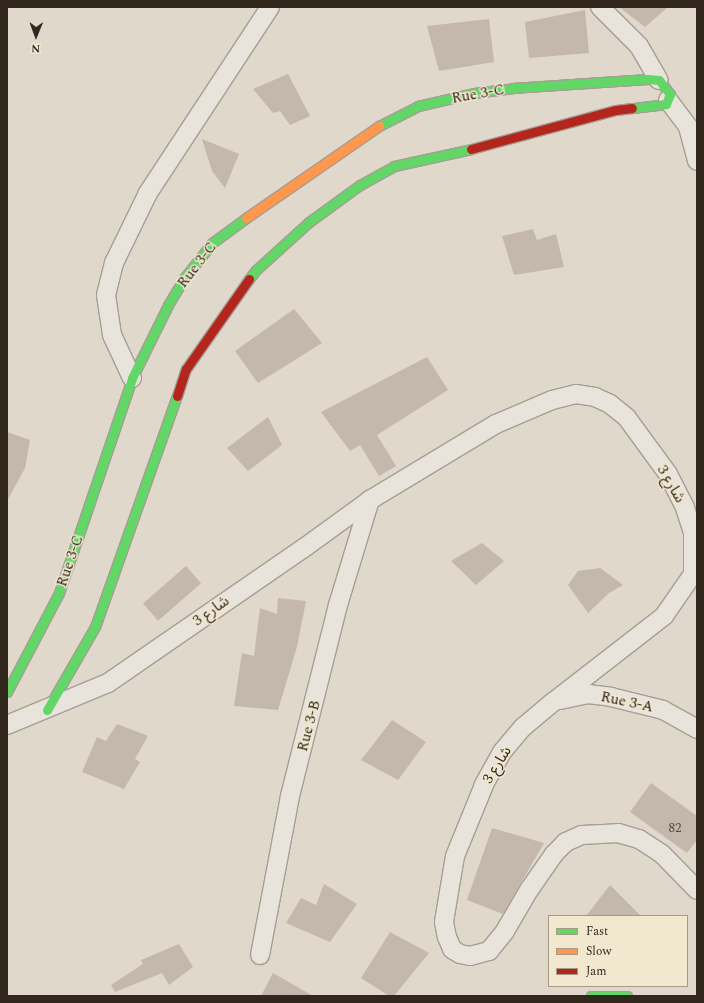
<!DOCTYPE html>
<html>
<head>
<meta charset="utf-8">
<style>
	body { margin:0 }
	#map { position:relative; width:704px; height:1003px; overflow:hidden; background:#e0d8ca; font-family:Spectral,"Noto Sans Arabic",serif }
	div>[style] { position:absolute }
	.building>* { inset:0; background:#c4b7ab; transform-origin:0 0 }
	.roads { filter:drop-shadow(1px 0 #a59e94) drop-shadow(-1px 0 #a59e94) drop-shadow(0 1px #a59e94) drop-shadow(0 -1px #a59e94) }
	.street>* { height:18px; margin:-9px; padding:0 9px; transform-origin:9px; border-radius:9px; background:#e8e4db }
	.fast>* { height:9px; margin:-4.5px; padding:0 4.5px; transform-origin:4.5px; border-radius:4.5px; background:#63d668 }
	.slow>* { height:9px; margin:-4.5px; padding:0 4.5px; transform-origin:4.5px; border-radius:4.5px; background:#ff974d }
	.jam>* { height:9px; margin:-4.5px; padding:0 4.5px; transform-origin:4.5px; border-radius:4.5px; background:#b3261e }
	span { translate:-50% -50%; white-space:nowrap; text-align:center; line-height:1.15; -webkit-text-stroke:3px #f2e7cf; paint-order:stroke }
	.number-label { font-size:13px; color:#564b40 }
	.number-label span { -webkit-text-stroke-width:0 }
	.street-label { font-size:15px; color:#32271d }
	.frame { position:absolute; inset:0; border:8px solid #32271d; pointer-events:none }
	.legend { position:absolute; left:548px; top:915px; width:140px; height:72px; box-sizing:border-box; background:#f2e7cf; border:1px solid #a59a88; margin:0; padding:5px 7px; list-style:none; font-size:12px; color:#32271d }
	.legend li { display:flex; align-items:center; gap:8px; height:20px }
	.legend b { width:20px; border:1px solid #a59a88 }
	.north { position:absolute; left:16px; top:16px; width:40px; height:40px; -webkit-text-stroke:3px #f2e7cf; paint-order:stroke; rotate:181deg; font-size:11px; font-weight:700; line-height:16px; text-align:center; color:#32271d }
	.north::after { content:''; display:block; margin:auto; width:14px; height:18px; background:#32271d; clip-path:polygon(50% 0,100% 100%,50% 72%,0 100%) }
</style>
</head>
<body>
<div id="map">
	<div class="building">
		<i style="clip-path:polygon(619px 7px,668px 7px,645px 27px)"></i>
		<i style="clip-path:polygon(585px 10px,589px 53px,529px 58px,525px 22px)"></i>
		<i style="clip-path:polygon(489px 19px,494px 62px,439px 71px,427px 26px)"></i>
		<i style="clip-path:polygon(288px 74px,310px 116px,290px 125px,280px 111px,273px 113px,253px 89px)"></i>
		<i style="clip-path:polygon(202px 139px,239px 154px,225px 188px,212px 171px)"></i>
		<i style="clip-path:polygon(533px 229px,537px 240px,556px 234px,564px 267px,514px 275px,502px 236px)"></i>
		<i style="clip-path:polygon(294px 309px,322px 343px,258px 383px,235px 351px)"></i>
		<i style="clip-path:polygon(427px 357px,448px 390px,377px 435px,396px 466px,379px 476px,360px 445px,350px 451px,321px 412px)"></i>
		<i style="clip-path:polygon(268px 417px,282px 445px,248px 471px,227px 448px)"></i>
		<i style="clip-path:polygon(7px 432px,30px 440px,25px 468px,7px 501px)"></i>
		<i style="clip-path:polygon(482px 543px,504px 561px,476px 585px,451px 561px)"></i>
		<i style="left:186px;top:566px;width:23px;height:57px;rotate:49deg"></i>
		<i style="clip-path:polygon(600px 568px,623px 585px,609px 593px,588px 613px,568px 585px,578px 571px)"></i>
		<i style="clip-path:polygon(278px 598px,306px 601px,297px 647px,278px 710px,234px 706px,242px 653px,254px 656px,260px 608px,277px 614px)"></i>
		<i style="clip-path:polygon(392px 720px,426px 742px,398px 780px,361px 760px)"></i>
		<i style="clip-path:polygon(117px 724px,148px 736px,135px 759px,140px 762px,124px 789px,82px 772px,97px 737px,106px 741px)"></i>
		<i style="clip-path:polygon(651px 783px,697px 816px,697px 840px,687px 853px,630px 812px)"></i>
		<i style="clip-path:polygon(492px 828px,544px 843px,503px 914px,467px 900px)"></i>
		<i style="clip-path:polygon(324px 884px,357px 904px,330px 942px,286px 923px,301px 898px,316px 905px)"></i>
		<i style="clip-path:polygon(610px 885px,641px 916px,586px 916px)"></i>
		<i style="clip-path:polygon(390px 932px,429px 953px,394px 996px,389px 996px,361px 978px)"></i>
		<i style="clip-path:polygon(179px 944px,193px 967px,169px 985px,162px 973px,115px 992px,111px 985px,143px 964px,141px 960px)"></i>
		<i style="clip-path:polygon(273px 973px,313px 996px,261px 996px)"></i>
	</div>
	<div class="roads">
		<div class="street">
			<i style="left:600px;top:7px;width:55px;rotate:45deg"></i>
			<i style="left:639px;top:46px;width:39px;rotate:60deg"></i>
			<i style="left:668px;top:100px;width:34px;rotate:53deg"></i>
			<i style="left:688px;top:127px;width:35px;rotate:75deg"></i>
			<i style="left:132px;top:378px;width:47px;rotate:-114.9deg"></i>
			<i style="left:112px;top:335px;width:40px;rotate:-98.5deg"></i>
			<i style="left:106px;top:295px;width:33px;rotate:-76deg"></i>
			<i style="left:114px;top:263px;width:78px;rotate:-64.1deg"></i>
			<i style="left:148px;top:193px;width:222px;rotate:-56.7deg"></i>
			<i style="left:560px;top:700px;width:29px;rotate:-12deg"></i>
			<i style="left:588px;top:694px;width:23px;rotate:7deg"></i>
			<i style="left:611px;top:697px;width:54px;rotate:14deg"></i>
			<i style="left:663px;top:710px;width:39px;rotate:29deg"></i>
			<i style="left:7px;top:725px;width:109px;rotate:-22.6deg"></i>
			<i style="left:108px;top:683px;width:238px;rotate:-34.6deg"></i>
			<i style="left:304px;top:548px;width:82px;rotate:-36deg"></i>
			<i style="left:370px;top:500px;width:147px;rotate:-31.1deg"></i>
			<i style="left:496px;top:424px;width:61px;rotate:-23.2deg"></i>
			<i style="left:552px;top:400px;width:25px;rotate:-14deg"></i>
			<i style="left:576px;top:394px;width:19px;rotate:9deg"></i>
			<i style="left:595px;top:397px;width:17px;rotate:25deg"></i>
			<i style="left:610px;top:404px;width:22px;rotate:39deg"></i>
			<i style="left:627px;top:418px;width:69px;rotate:53.8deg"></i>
			<i style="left:668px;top:474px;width:38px;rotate:63deg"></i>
			<i style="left:685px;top:508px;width:26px;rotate:72deg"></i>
			<i style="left:693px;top:533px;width:41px;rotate:90deg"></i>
			<i style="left:693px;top:574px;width:51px;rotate:124.6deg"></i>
			<i style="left:664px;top:616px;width:140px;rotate:142.2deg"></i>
			<i style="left:553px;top:702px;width:39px;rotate:140deg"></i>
			<i style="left:523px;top:727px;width:33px;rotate:130deg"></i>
			<i style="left:502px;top:752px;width:38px;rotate:119deg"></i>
			<i style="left:484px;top:785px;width:77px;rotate:112.2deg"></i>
			<i style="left:455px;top:856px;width:67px;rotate:99.5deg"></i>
			<i style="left:444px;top:922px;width:15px;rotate:79deg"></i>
			<i style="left:447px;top:937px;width:13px;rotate:67deg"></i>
			<i style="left:452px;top:949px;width:9px;rotate:32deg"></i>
			<i style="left:460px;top:954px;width:10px;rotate:11deg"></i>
			<i style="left:470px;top:956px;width:20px;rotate:-15deg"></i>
			<i style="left:489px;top:951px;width:26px;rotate:-51deg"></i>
			<i style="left:505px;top:931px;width:48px;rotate:-59.7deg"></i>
			<i style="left:529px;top:890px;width:44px;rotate:-55.2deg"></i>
			<i style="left:554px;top:854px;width:17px;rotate:-45deg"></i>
			<i style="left:566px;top:842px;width:17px;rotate:-24deg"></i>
			<i style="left:582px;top:835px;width:36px;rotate:-3deg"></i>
			<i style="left:618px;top:833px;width:22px;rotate:16deg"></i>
			<i style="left:639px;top:839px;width:27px;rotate:33deg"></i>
			<i style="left:662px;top:854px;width:50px;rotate:45.8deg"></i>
			<i style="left:260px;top:955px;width:162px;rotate:-79.3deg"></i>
			<i style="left:290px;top:796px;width:197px;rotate:-75.9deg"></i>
			<i style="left:338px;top:605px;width:110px;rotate:-73.1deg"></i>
		</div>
		<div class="fast">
			<i style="left:379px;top:126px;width:44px;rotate:-27.1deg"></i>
			<i style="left:418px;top:106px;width:57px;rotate:-13.1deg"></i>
			<i style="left:474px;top:93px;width:38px;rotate:-7deg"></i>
			<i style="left:512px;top:88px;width:136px;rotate:-3.8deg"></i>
			<i style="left:648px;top:79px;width:11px;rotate:5deg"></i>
			<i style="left:659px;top:80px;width:18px;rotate:52deg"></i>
			<i style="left:670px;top:94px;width:11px;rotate:112deg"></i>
			<i style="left:666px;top:104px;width:34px;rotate:173deg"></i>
			<i style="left:249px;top:279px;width:11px;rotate:-52deg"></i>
			<i style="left:256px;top:270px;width:72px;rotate:-42.2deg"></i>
			<i style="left:309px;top:222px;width:63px;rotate:-36deg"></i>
			<i style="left:360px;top:185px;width:39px;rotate:-29deg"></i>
			<i style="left:394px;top:166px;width:79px;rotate:-12.4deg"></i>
			<i style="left:7px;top:692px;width:112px;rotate:-62.3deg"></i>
			<i style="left:59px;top:593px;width:227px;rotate:-71.2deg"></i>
			<i style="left:132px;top:378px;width:81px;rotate:-63.7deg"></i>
			<i style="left:168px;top:305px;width:33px;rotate:-59deg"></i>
			<i style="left:185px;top:277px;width:43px;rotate:-51.5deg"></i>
			<i style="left:212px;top:243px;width:42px;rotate:-36.3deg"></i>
			<i style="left:47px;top:710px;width:96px;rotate:-60deg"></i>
			<i style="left:95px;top:627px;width:245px;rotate:-70.5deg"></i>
			<i style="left:591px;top:996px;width:36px"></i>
		</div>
		<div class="slow">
			<i style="left:246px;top:218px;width:162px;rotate:-34.7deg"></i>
		</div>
		<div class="jam">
			<i style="left:471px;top:149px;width:150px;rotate:-15.1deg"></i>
			<i style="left:616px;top:110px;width:16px;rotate:-7deg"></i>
			<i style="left:177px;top:396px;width:28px;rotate:-72deg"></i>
			<i style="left:186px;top:369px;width:110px;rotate:-55deg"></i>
		</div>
	</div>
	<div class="number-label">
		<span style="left:675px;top:828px">82</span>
	</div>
	<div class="street-label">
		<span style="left:478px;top:94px;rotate:-10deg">Rue 3-C</span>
		<span style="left:197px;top:265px;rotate:-52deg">Rue 3-C</span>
		<span style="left:671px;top:484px;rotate:60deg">شارع 3</span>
		<span style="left:70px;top:561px;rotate:-71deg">Rue 3-C</span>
		<span style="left:211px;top:611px;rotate:-35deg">شارع 3</span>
		<span style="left:627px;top:702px;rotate:12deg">Rue 3-A</span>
		<span style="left:309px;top:726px;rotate:-75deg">Rue 3-B</span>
		<span style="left:497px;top:765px;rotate:-58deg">شارع 3</span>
	</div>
	<div class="frame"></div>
	<ul class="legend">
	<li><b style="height:5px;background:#63d668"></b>Fast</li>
	<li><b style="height:5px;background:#ff974d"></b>Slow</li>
	<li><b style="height:5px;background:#b3261e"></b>Jam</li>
	</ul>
	<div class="north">N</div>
</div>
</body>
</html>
